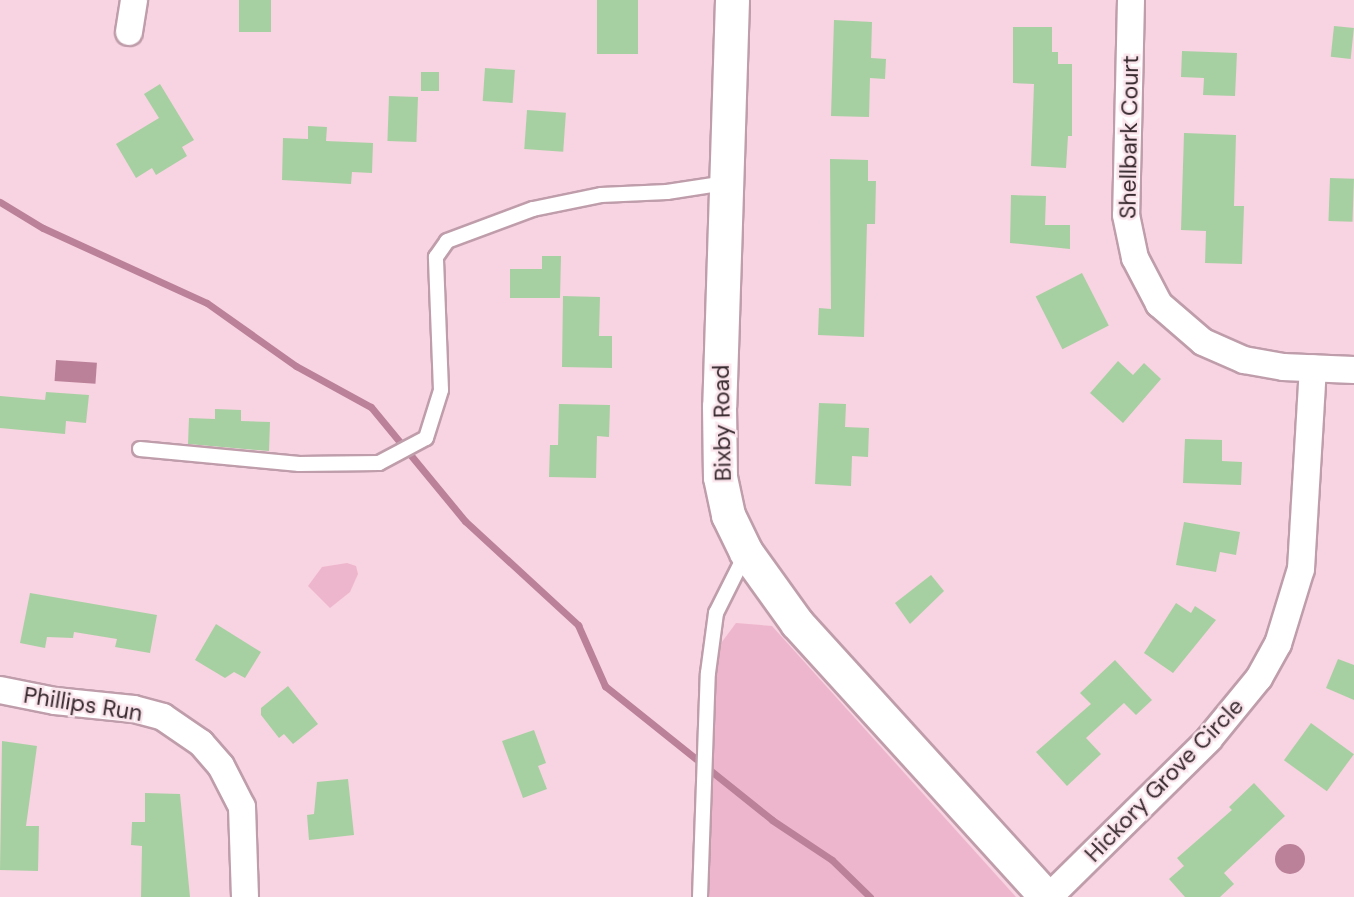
<!DOCTYPE html>
<html>
<head>
<meta charset="utf-8">
<style>
	body { margin:0 }
	#map { position:relative; width:1354px; height:897px; overflow:hidden; background:#f8d3e1; font-family:"DM Sans",sans-serif }
	div>[style] { position:absolute }
	.green>* { inset:0; background:#eeb6cc }
	.water>* { inset:0; background:#ba8198; transform-origin:0 0 }
	.round { border-radius:50% }
	.stream>* { height:7px; margin:-3.5px; padding:0 3.5px; transform-origin:3.5px; border-radius:3.5px; background:#ba8198 }
	.building>* { inset:0; background:#a7d0a2; transform-origin:0 0 }
	.roads { filter:drop-shadow(2px 0 #bf9daa) drop-shadow(-2px 0 #bf9daa) drop-shadow(0 2px #bf9daa) drop-shadow(0 -2px #bf9daa) }
	.service>* { height:14px; margin:-7px; padding:0 7px; transform-origin:7px; border-radius:7px; background:#fff }
	.minor>* { height:26px; margin:-13px; padding:0 13px; transform-origin:13px; border-radius:13px; background:#fff }
	.tertiary>* { height:33px; margin:-16.5px; padding:0 16.5px; transform-origin:16.5px; border-radius:16.5px; background:#fff }
	span { translate:-50% -50%; white-space:nowrap; text-align:center; line-height:1.15; -webkit-text-stroke:5px #fbe5ed; paint-order:stroke }
	.street-label { font-size:23px; color:#36292e }
</style>
</head>
<body>
<div id="map">
	<div class="green">
		<i style="clip-path:polygon(347px 563px,356px 566px,358px 574px,350px 592px,330px 608px,308px 586px,322px 567px)"></i>
		<i style="clip-path:polygon(736px 623px,772px 626px,1016px 897px,708px 897px,713px 654px)"></i>
	</div>
	<div class="water">
		<i style="left:56px;top:360px;width:41px;height:21px;rotate:4deg"></i>
		<i class="round" style="left:1275px;top:844px;width:30px;height:30px"></i>
	</div>
	<div class="stream">
		<i style="left:0;top:202px;width:50px;rotate:31.2deg"></i>
		<i style="left:43px;top:228px;width:180px;rotate:24.6deg"></i>
		<i style="left:207px;top:303px;width:109px;rotate:35.3deg"></i>
		<i style="left:296px;top:366px;width:85px;rotate:28.7deg"></i>
		<i style="left:371px;top:407px;width:148px;rotate:50.5deg"></i>
		<i style="left:465px;top:521px;width:154px;rotate:42.6deg"></i>
		<i style="left:578px;top:625px;width:67px;rotate:66.1deg"></i>
		<i style="left:605px;top:686px;width:214px;rotate:38.7deg"></i>
		<i style="left:772px;top:820px;width:72px;rotate:33.7deg"></i>
		<i style="left:832px;top:860px;width:53px;rotate:44.2deg"></i>
	</div>
	<div class="building">
		<i style="left:239px;top:0;width:32px;height:32px"></i>
		<i style="left:597px;top:0;width:41px;height:54px"></i>
		<i style="clip-path:polygon(834px 20px,872px 22px,871px 58px,886px 59px,885px 79px,870px 78px,869px 117px,831px 116px)"></i>
		<i style="left:1334px;top:26px;width:20px;height:31px;rotate:6deg"></i>
		<i style="clip-path:polygon(1013px 27px,1052px 27px,1052px 52px,1058px 52px,1058px 64px,1072px 64px,1072px 136px,1068px 136px,1066px 168px,1031px 166px,1034px 84px,1013px 83px)"></i>
		<i style="clip-path:polygon(1182px 51px,1237px 53px,1235px 96px,1203px 95px,1204px 78px,1181px 77px)"></i>
		<i style="left:485px;top:68px;width:30px;height:33px;rotate:4deg"></i>
		<i style="left:421px;top:72px;width:18px;height:19px"></i>
		<i style="clip-path:polygon(160px 84px,194px 140px,182px 147px,187px 156px,156px 175px,152px 168px,136px 178px,116px 144px,159px 118px,144px 94px)"></i>
		<i style="left:389px;top:96px;width:29px;height:45px;rotate:2deg"></i>
		<i style="left:527px;top:110px;width:39px;height:39px;rotate:4deg"></i>
		<i style="clip-path:polygon(308px 126px,327px 127px,326px 141px,373px 143px,372px 173px,352px 172px,351px 184px,282px 180px,283px 138px,308px 139px)"></i>
		<i style="clip-path:polygon(1184px 133px,1236px 135px,1234px 206px,1244px 206px,1242px 264px,1205px 263px,1206px 231px,1181px 230px)"></i>
		<i style="clip-path:polygon(830px 159px,868px 160px,868px 181px,876px 181px,875px 224px,867px 224px,864px 337px,818px 335px,819px 308px,831px 309px)"></i>
		<i style="left:1330px;top:178px;width:24px;height:43px;rotate:2deg"></i>
		<i style="clip-path:polygon(1011px 195px,1046px 196px,1045px 225px,1070px 225px,1070px 249px,1010px 243px)"></i>
		<i style="clip-path:polygon(542px 256px,561px 256px,560px 298px,510px 298px,510px 269px,542px 269px)"></i>
		<i style="left:1082px;top:273px;width:59px;height:52px;rotate:63deg"></i>
		<i style="clip-path:polygon(563px 296px,600px 297px,599px 336px,612px 336px,612px 368px,562px 367px)"></i>
		<i style="clip-path:polygon(1118px 361px,1133px 375px,1144px 363px,1161px 379px,1123px 423px,1090px 393px)"></i>
		<i style="clip-path:polygon(46px 392px,89px 395px,86px 423px,66px 421px,65px 434px,0 428px,0 396px,45px 400px)"></i>
		<i style="clip-path:polygon(819px 403px,846px 404px,845px 427px,869px 428px,868px 457px,852px 456px,851px 486px,815px 484px)"></i>
		<i style="clip-path:polygon(559px 404px,610px 405px,609px 437px,597px 436px,596px 478px,549px 477px,550px 445px,558px 445px)"></i>
		<i style="clip-path:polygon(215px 409px,241px 410px,241px 421px,270px 422px,269px 451px,188px 444px,189px 418px,215px 419px)"></i>
		<i style="clip-path:polygon(1185px 439px,1222px 440px,1222px 461px,1242px 462px,1241px 485px,1183px 483px)"></i>
		<i style="clip-path:polygon(1184px 522px,1240px 532px,1236px 555px,1220px 552px,1216px 572px,1176px 565px)"></i>
		<i style="clip-path:polygon(931px 575px,944px 591px,910px 624px,895px 603px)"></i>
		<i style="clip-path:polygon(30px 593px,157px 615px,150px 653px,115px 647px,117px 639px,74px 632px,73px 638px,47px 637px,45px 648px,20px 643px)"></i>
		<i style="clip-path:polygon(1176px 603px,1191px 613px,1195px 606px,1216px 620px,1173px 673px,1144px 653px)"></i>
		<i style="clip-path:polygon(216px 624px,261px 652px,245px 678px,234px 672px,225px 678px,195px 660px)"></i>
		<i style="clip-path:polygon(1338px 659px,1354px 665px,1354px 700px,1326px 688px)"></i>
		<i style="clip-path:polygon(1115px 660px,1152px 700px,1136px 715px,1124px 703px,1086px 738px,1101px 754px,1067px 786px,1036px 752px,1091px 704px,1080px 693px)"></i>
		<i style="clip-path:polygon(288px 686px,318px 724px,293px 744px,284px 734px,279px 738px,261px 715px,261px 708px)"></i>
		<i style="left:1311px;top:723px;width:53px;height:46px;rotate:36deg"></i>
		<i style="clip-path:polygon(534px 730px,546px 763px,538px 766px,547px 789px,523px 798px,502px 741px)"></i>
		<i style="clip-path:polygon(2px 741px,37px 746px,26px 826px,39px 826px,38px 871px,0 870px)"></i>
		<i style="clip-path:polygon(348px 779px,354px 835px,309px 840px,307px 815px,314px 814px,317px 782px)"></i>
		<i style="clip-path:polygon(1254px 783px,1285px 816px,1224px 873px,1234px 884px,1220px 897px,1185px 897px,1169px 879px,1184px 866px,1177px 858px,1232px 810px,1229px 807px)"></i>
		<i style="clip-path:polygon(145px 793px,180px 794px,190px 897px,141px 897px,142px 846px,131px 845px,132px 822px,145px 822px)"></i>
	</div>
	<div class="roads">
		<div class="service">
			<i style="left:140px;top:449px;width:160px;rotate:5.4deg"></i>
			<i style="left:299px;top:464px;width:80px;rotate:-0.7deg"></i>
			<i style="left:379px;top:463px;width:53px;rotate:-28deg"></i>
			<i style="left:426px;top:438px;width:50px;rotate:-72.6deg"></i>
			<i style="left:441px;top:390px;width:133px;rotate:-92.2deg"></i>
			<i style="left:436px;top:257px;width:19px;rotate:-55deg"></i>
			<i style="left:447px;top:241px;width:92px;rotate:-20.4deg"></i>
			<i style="left:533px;top:209px;width:69px;rotate:-11.6deg"></i>
			<i style="left:601px;top:195px;width:66px;rotate:-2.6deg"></i>
			<i style="left:667px;top:192px;width:60px;rotate:-8.7deg"></i>
			<i style="left:700px;top:897px;width:224px;rotate:-88deg"></i>
			<i style="left:708px;top:673px;width:61px;rotate:-82.4deg"></i>
			<i style="left:716px;top:613px;width:67px;rotate:-63.4deg"></i>
		</div>
		<div class="minor">
			<i style="left:1131px;top:0;width:215px;rotate:91.3deg"></i>
			<i style="left:1126px;top:215px;width:44px;rotate:78.2deg"></i>
			<i style="left:1135px;top:258px;width:52px;rotate:62.4deg"></i>
			<i style="left:1159px;top:304px;width:58px;rotate:40.8deg"></i>
			<i style="left:1203px;top:342px;width:45px;rotate:23.7deg"></i>
			<i style="left:1244px;top:360px;width:40px;rotate:10deg"></i>
			<i style="left:1283px;top:367px;width:71px;rotate:2.4deg"></i>
			<i style="left:129px;top:32px;width:32px;rotate:-81deg"></i>
			<i style="left:0;top:690px;width:56px;rotate:11.3deg"></i>
			<i style="left:55px;top:701px;width:79px;rotate:5.8deg"></i>
			<i style="left:134px;top:709px;width:30px;rotate:15deg"></i>
			<i style="left:163px;top:717px;width:46px;rotate:34.4deg"></i>
			<i style="left:201px;top:743px;width:30px;rotate:49deg"></i>
			<i style="left:221px;top:766px;width:46px;rotate:62.9deg"></i>
			<i style="left:242px;top:807px;width:90px;rotate:88.1deg"></i>
			<i style="left:1049px;top:897px;width:225px;rotate:-44.6deg"></i>
			<i style="left:1209px;top:739px;width:79px;rotate:-50.7deg"></i>
			<i style="left:1259px;top:678px;width:39px;rotate:-61deg"></i>
			<i style="left:1278px;top:644px;width:78px;rotate:-73deg"></i>
			<i style="left:1301px;top:569px;width:201px;rotate:-86.6deg"></i>
		</div>
		<div class="tertiary">
			<i style="left:732px;top:0;width:406px;rotate:91.8deg"></i>
			<i style="left:719px;top:406px;width:71px;rotate:89.2deg"></i>
			<i style="left:720px;top:477px;width:39px;rotate:78deg"></i>
			<i style="left:728px;top:515px;width:41px;rotate:64.1deg"></i>
			<i style="left:746px;top:552px;width:87px;rotate:54.3deg"></i>
			<i style="left:797px;top:623px;width:370px;rotate:47.7deg"></i>
		</div>
	</div>
	<div class="street-label">
		<span style="left:1129px;top:137px;rotate:-89deg">Shellbark Court</span>
		<span style="left:722px;top:423px;rotate:-91deg">Bixby Road</span>
		<span style="left:83px;top:704px;rotate:9deg">Phillips Run</span>
		<span style="left:1164px;top:780px;rotate:-46deg">Hickory Grove Circle</span>
	</div>
</div>
</body>
</html>
